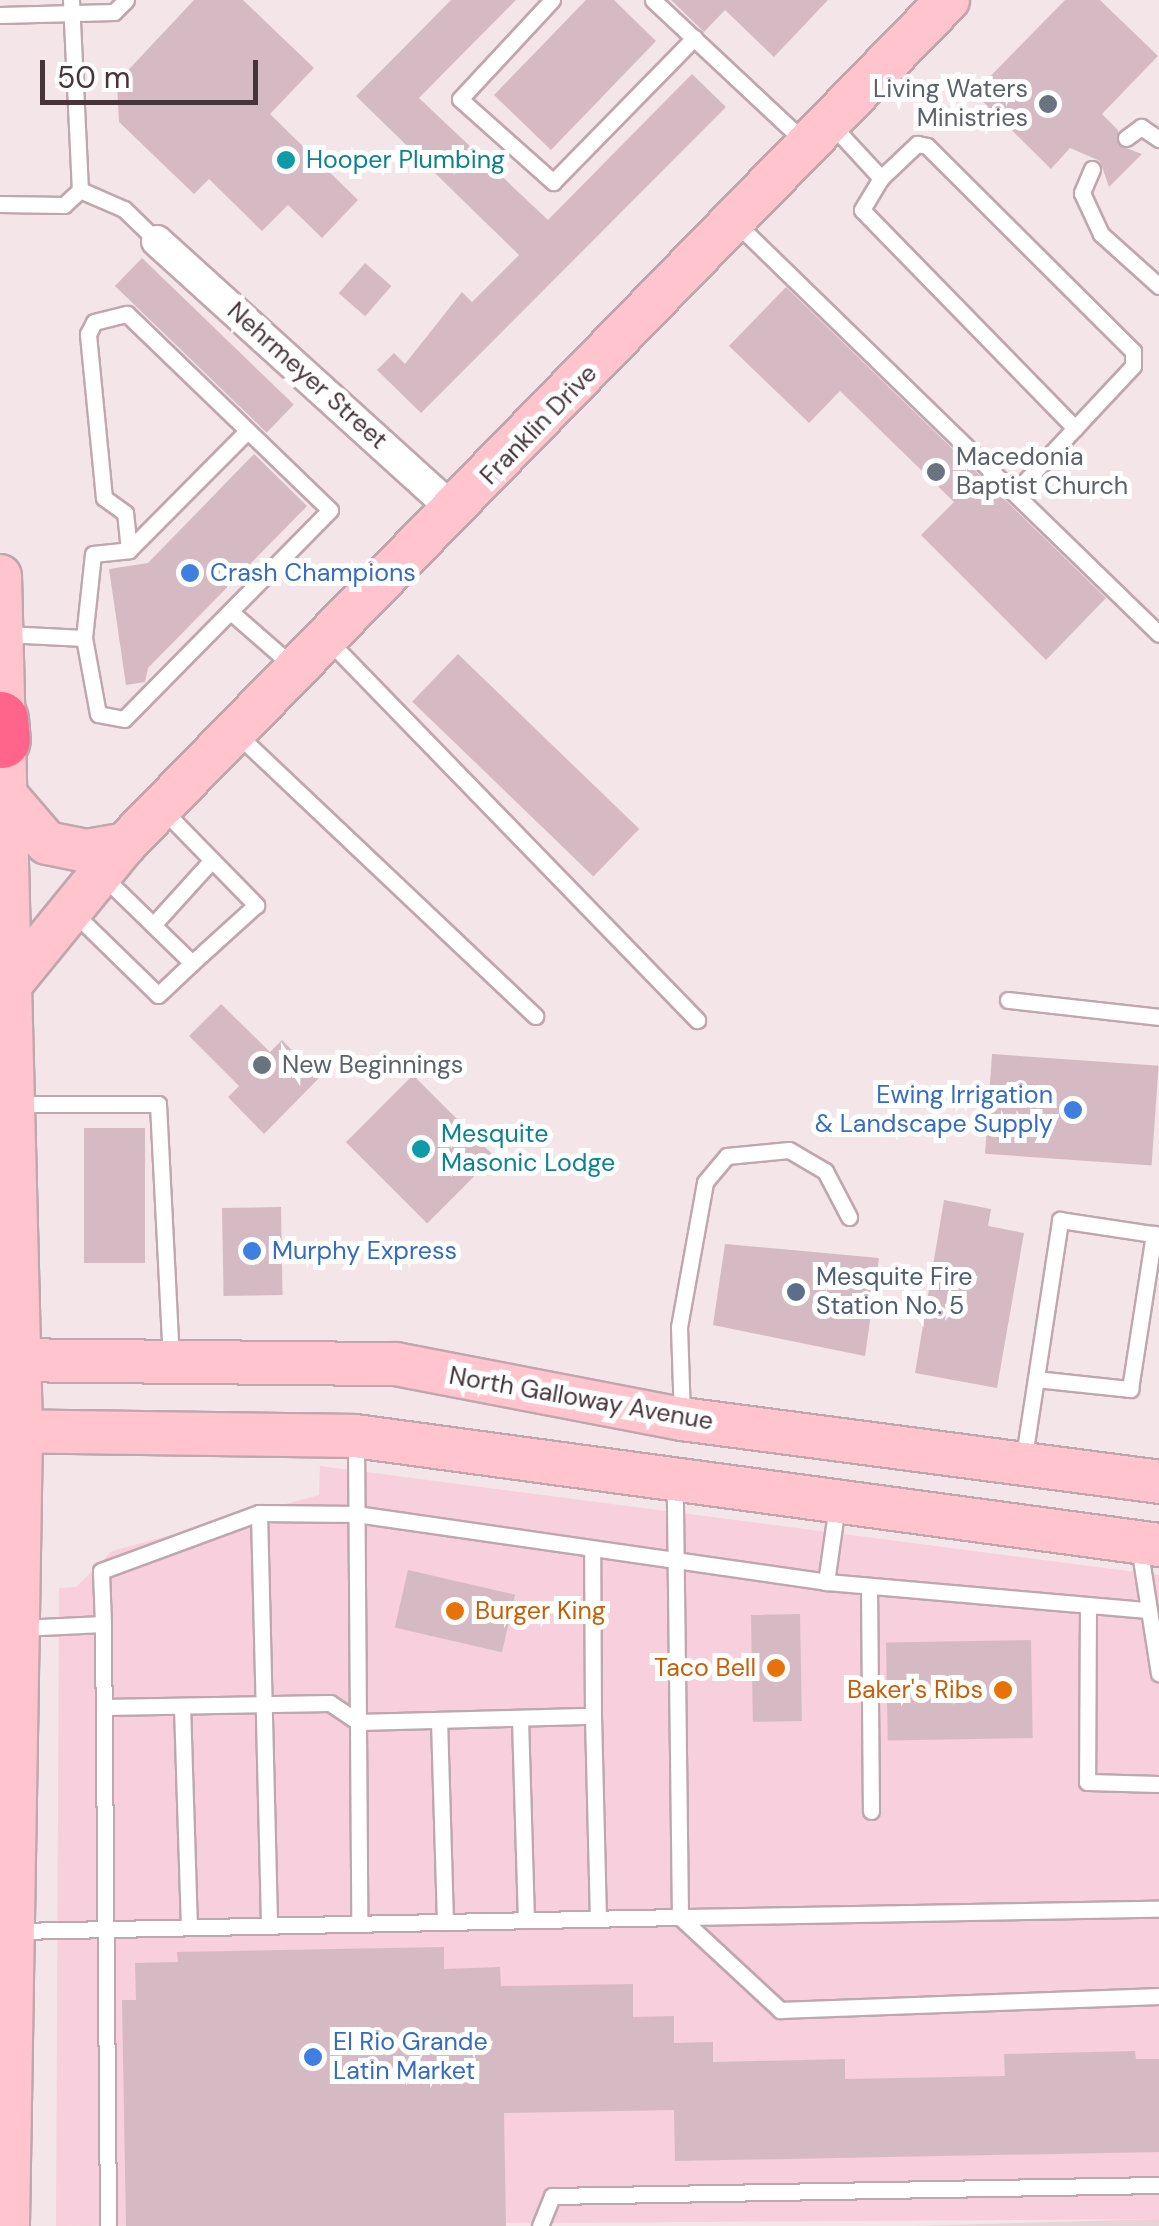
<!DOCTYPE html>
<html>
<head>
<meta charset="utf-8">
<style>
	body { margin:0 }
	#map { position:relative; width:1159px; height:2226px; overflow:hidden; background:#f4e5e9; font-family:"DM Sans",sans-serif }
	div>[style] { position:absolute }
	.residential>* { inset:0; background:#e8d3d8 }
	.commercial>* { inset:0; background:#f8cfdc }
	.building>* { inset:0; background:#d6bac3; transform-origin:0 0 }
	.roads { filter:drop-shadow(2px 0 #c0a7ae) drop-shadow(-2px 0 #c0a7ae) drop-shadow(0 2px #c0a7ae) drop-shadow(0 -2px #c0a7ae) }
	.lane>* { height:15px; margin:-7.5px; padding:0 7.5px; transform-origin:7.5px; border-radius:7.5px; background:#fff }
	.street>* { height:30px; margin:-15px; padding:0 15px; transform-origin:15px; border-radius:15px; background:#fff }
	.secondary>* { height:42px; margin:-21px; padding:0 21px; transform-origin:21px; border-radius:21px; background:#ffc4cd }
	.highway>* { height:55px; margin:-27.5px; padding:0 27.5px; transform-origin:27.5px; border-radius:27.5px; background:#ff658b }
	.dots>* { width:28px; height:28px; translate:-50% -50%; box-sizing:border-box; border:5px solid #fff; border-radius:50% }
	span { translate:-50% -50%; white-space:nowrap; text-align:center; line-height:1.15; -webkit-text-stroke:10px #fff; paint-order:stroke }
	.worship-label { font-size:25px; color:#5b616d }
	.right { translate:-100% -50%; text-align:right }
	.left { translate:0 -50%; text-align:left }
	.culture-label { font-size:25px; color:#0d838f }
	.street-label { font-size:25px; color:#47343a }
	.shop-label { font-size:25px; color:#366cbe }
	.service-label { font-size:25px; color:#4e5e75 }
	.food-label { font-size:25px; color:#c56008 }
	.scale { position:absolute; left:40px; top:60px; width:218px; height:45px; box-sizing:border-box; border:5px solid #47343a; border-top:0; padding-left:12px; font-size:30px; line-height:35px; white-space:nowrap; color:#47343a; -webkit-text-stroke:8px #fff; paint-order:stroke }
</style>
</head>
<body>
<div id="map">
	<div class="residential">
		<i style="clip-path:polygon(1159px 2219px,1159px 2226px,913px 2226px)"></i>
	</div>
	<div class="commercial">
		<i style="clip-path:polygon(320px 1466px,1159px 1575px,1159px 2219px,56px 2226px,59px 1588px,76px 1587px,112px 1551px,319px 1495px)"></i>
	</div>
	<div class="building">
		<i style="clip-path:polygon(194px 0,243px 0,314px 68px,270px 114px,358px 200px,322px 238px,288px 205px,262px 231px,209px 179px,194px 194px,119px 122px,117px 82px)"></i>
		<i style="clip-path:polygon(451px 0,516px 0,419px 98px,548px 220px,692px 74px,726px 107px,421px 413px,377px 370px,394px 353px,405px 364px,462px 292px,472px 302px,519px 255px,356px 96px)"></i>
		<i style="clip-path:polygon(586px 0,614px 0,656px 41px,551px 150px,494px 95px)"></i>
		<i style="clip-path:polygon(671px 0,828px 0,774px 57px,725px 10px,704px 32px)"></i>
		<i style="clip-path:polygon(1065px 0,1100px 0,1158px 56px,1102px 114px,1118px 130px,1118px 145px,1142px 154px,1109px 187px,1100px 161px,1070px 148px,1051px 169px,974px 93px)"></i>
		<i style="left:142px;top:258px;width:211px;height:39px;rotate:44deg"></i>
		<i style="left:365px;top:263px;width:35px;height:40px;rotate:41deg"></i>
		<i style="clip-path:polygon(786px 287px,1106px 598px,1046px 660px,921px 535px,954px 502px,840px 391px,809px 423px,729px 346px)"></i>
		<i style="clip-path:polygon(254px 454px,307px 506px,148px 668px,145px 682px,126px 685px,109px 569px,148px 563px)"></i>
		<i style="left:458px;top:654px;width:252px;height:66px;rotate:44deg"></i>
		<i style="clip-path:polygon(221px 1004px,270px 1052px,282px 1040px,319px 1078px,264px 1134px,228px 1097px,239px 1086px,189px 1036px)"></i>
		<i style="left:992px;top:1054px;width:167px;height:100px;rotate:4deg"></i>
		<i style="left:413px;top:1075px;width:115px;height:95px;rotate:45deg"></i>
		<i style="left:145px;top:1128px;width:135px;height:61px;rotate:90deg"></i>
		<i style="clip-path:polygon(944px 1200px,991px 1209px,988px 1226px,1024px 1233px,997px 1388px,915px 1373px)"></i>
		<i style="left:281px;top:1207px;width:88px;height:59px;rotate:89deg"></i>
		<i style="clip-path:polygon(725px 1244px,879px 1258px,865px 1356px,713px 1325px)"></i>
		<i style="left:408px;top:1570px;width:110px;height:59px;rotate:13deg"></i>
		<i style="left:800px;top:1614px;width:107px;height:49px;rotate:89deg"></i>
		<i style="left:1031px;top:1640px;width:98px;height:145px;rotate:89deg"></i>
		<i style="clip-path:polygon(444px 1947px,444px 1969px,500px 1967px,501px 1986px,633px 1984px,633px 2017px,674px 2016px,674px 2043px,713px 2042px,713px 2062px,845px 2059px,845px 2079px,1005px 2076px,1004px 2054px,1135px 2051px,1136px 2059px,1159px 2059px,1159px 2152px,675px 2161px,674px 2110px,504px 2113px,506px 2226px,126px 2226px,122px 2000px,136px 2000px,135px 1963px,178px 1962px,177px 1952px)"></i>
	</div>
	<div class="roads">
		<div class="lane">
			<i style="left:71px;top:0;width:190px;rotate:87.3deg"></i>
			<i style="left:80px;top:190px;width:48px;rotate:23.4deg"></i>
			<i style="left:124px;top:209px;width:46px;rotate:44.1deg"></i>
			<i style="left:552px;top:0;width:135px;rotate:132.9deg"></i>
			<i style="left:460px;top:99px;width:125px;rotate:41.7deg"></i>
			<i style="left:553px;top:182px;width:202px;rotate:-45.6deg"></i>
			<i style="left:653px;top:0;width:211px;rotate:43.1deg"></i>
			<i style="left:0;top:15px;width:114px;rotate:-1.5deg"></i>
			<i style="left:114px;top:12px;width:17px;rotate:-45deg"></i>
			<i style="left:831px;top:124px;width:74px;rotate:47.2deg"></i>
			<i style="left:881px;top:178px;width:50px;rotate:-43.4deg"></i>
			<i style="left:917px;top:144px;width:10px;rotate:11deg"></i>
			<i style="left:927px;top:146px;width:291px;rotate:44.9deg"></i>
			<i style="left:1133px;top:351px;width:15px;rotate:90deg"></i>
			<i style="left:1133px;top:366px;width:174px;rotate:133.1deg"></i>
			<i style="left:1126px;top:138px;width:19px;rotate:-36deg"></i>
			<i style="left:1141px;top:127px;width:22px;rotate:34deg"></i>
			<i style="left:1092px;top:169px;width:26px;rotate:113deg"></i>
			<i style="left:1082px;top:193px;width:45px;rotate:65.1deg"></i>
			<i style="left:1101px;top:234px;width:78px;rotate:41.9deg"></i>
			<i style="left:881px;top:178px;width:37px;rotate:121deg"></i>
			<i style="left:862px;top:210px;width:305px;rotate:45.7deg"></i>
			<i style="left:0;top:204px;width:64px;rotate:0.9deg"></i>
			<i style="left:64px;top:205px;width:22px;rotate:-43deg"></i>
			<i style="left:735px;top:222px;width:591px;rotate:44.18deg"></i>
			<i style="left:129px;top:550px;width:166px;rotate:-45.2deg"></i>
			<i style="left:231px;top:612px;width:85px;rotate:41.2deg"></i>
			<i style="left:5px;top:634px;width:79px;rotate:2.9deg"></i>
			<i style="left:84px;top:638px;width:84px;rotate:-83.9deg"></i>
			<i style="left:93px;top:554px;width:36px;rotate:-6deg"></i>
			<i style="left:129px;top:550px;width:37px;rotate:-96deg"></i>
			<i style="left:125px;top:513px;width:26px;rotate:-144deg"></i>
			<i style="left:104px;top:498px;width:165px;rotate:-95.6deg"></i>
			<i style="left:88px;top:334px;width:13px;rotate:-63deg"></i>
			<i style="left:94px;top:322px;width:34px;rotate:-14deg"></i>
			<i style="left:127px;top:314px;width:282px;rotate:44deg"></i>
			<i style="left:330px;top:510px;width:293px;rotate:134.6deg"></i>
			<i style="left:124px;top:719px;width:26px;rotate:-169deg"></i>
			<i style="left:98px;top:714px;width:77px;rotate:-100.4deg"></i>
			<i style="left:328px;top:640px;width:530px;rotate:45.84deg"></i>
			<i style="left:236px;top:733px;width:412px;rotate:43.4deg"></i>
			<i style="left:164px;top:811px;width:132px;rotate:45.6deg"></i>
			<i style="left:256px;top:905px;width:86px;rotate:137.8deg"></i>
			<i style="left:74px;top:913px;width:117px;rotate:44.3deg"></i>
			<i style="left:158px;top:995px;width:47px;rotate:-43.3deg"></i>
			<i style="left:192px;top:963px;width:123px;rotate:-135.7deg"></i>
			<i style="left:153px;top:925px;width:86px;rotate:-47.8deg"></i>
			<i style="left:1008px;top:1000px;width:152px;rotate:6.4deg"></i>
			<i style="left:14px;top:1104px;width:144px"></i>
			<i style="left:158px;top:1104px;width:255px;rotate:87.1deg"></i>
			<i style="left:1036px;top:1379px;width:95px;rotate:6.1deg"></i>
			<i style="left:1130px;top:1389px;width:157px;rotate:-81.2deg"></i>
			<i style="left:682px;top:1417px;width:90px;rotate:-91.9deg"></i>
			<i style="left:679px;top:1327px;width:147px;rotate:-79.8deg"></i>
			<i style="left:705px;top:1182px;width:34px;rotate:-50deg"></i>
			<i style="left:727px;top:1156px;width:62px;rotate:-5.5deg"></i>
			<i style="left:789px;top:1150px;width:42px;rotate:30.3deg"></i>
			<i style="left:825px;top:1171px;width:52px;rotate:62.4deg"></i>
			<i style="left:356px;top:1440px;width:483px;rotate:89.6deg"></i>
			<i style="left:1023px;top:1463px;width:246px;rotate:-81.3deg"></i>
			<i style="left:1060px;top:1220px;width:100px;rotate:8.6deg"></i>
			<i style="left:837px;top:1505px;width:78px;rotate:98.1deg"></i>
			<i style="left:826px;top:1582px;width:318px;rotate:5deg"></i>
			<i style="left:259px;top:1513px;width:412px;rotate:88.6deg"></i>
			<i style="left:1139px;top:1546px;width:129px;rotate:81.1deg"></i>
			<i style="left:869px;top:1586px;width:225px;rotate:89.5deg"></i>
			<i style="left:1088px;top:1605px;width:177px;rotate:90.3deg"></i>
			<i style="left:1087px;top:1782px;width:72px;rotate:1.6deg"></i>
			<i style="left:103px;top:1624px;width:602px;rotate:89.52deg"></i>
			<i style="left:20px;top:1628px;width:83px;rotate:-2.8deg"></i>
			<i style="left:103px;top:1624px;width:53px;rotate:-92.2deg"></i>
			<i style="left:101px;top:1571px;width:168px;rotate:-20.2deg"></i>
			<i style="left:259px;top:1513px;width:97px;rotate:0.6deg"></i>
			<i style="left:356px;top:1514px;width:475px;rotate:8.2deg"></i>
			<i style="left:182px;top:1706px;width:221px;rotate:88.2deg"></i>
			<i style="left:104px;top:1707px;width:226px;rotate:-1deg"></i>
			<i style="left:330px;top:1703px;width:34px;rotate:34deg"></i>
			<i style="left:358px;top:1722px;width:235px;rotate:-1.5deg"></i>
			<i style="left:593px;top:1716px;width:166px;rotate:-90.3deg"></i>
			<i style="left:593px;top:1716px;width:202px;rotate:88.6deg"></i>
			<i style="left:520px;top:1719px;width:201px;rotate:88.3deg"></i>
			<i style="left:439px;top:1720px;width:202px;rotate:88.3deg"></i>
			<i style="left:680px;top:1917px;width:137px;rotate:42.9deg"></i>
			<i style="left:780px;top:2010px;width:379px;rotate:-2.1deg"></i>
			<i style="left:680px;top:1917px;width:479px;rotate:-1deg"></i>
			<i style="left:17px;top:1931px;width:663px;rotate:-1.21deg"></i>
			<i style="left:680px;top:1917px;width:434px;rotate:-90.7deg"></i>
			<i style="left:540px;top:2226px;width:32px;rotate:-68deg"></i>
			<i style="left:552px;top:2196px;width:607px;rotate:-1.04deg"></i>
		</div>
		<div class="street">
			<i style="left:157px;top:241px;width:404px;rotate:42.2deg"></i>
		</div>
		<div class="secondary">
			<i style="left:0;top:576px;width:856px;rotate:88.59deg"></i>
			<i style="left:21px;top:1432px;width:794px;rotate:90.94deg"></i>
			<i style="left:3px;top:792px;width:67px;rotate:49.2deg"></i>
			<i style="left:47px;top:843px;width:41px;rotate:11.3deg"></i>
			<i style="left:87px;top:851px;width:39px;rotate:-10deg"></i>
			<i style="left:10px;top:985px;width:182px;rotate:-50.8deg"></i>
			<i style="left:125px;top:844px;width:1179px;rotate:-45.72deg"></i>
			<i style="left:0;top:1360px;width:396px;rotate:0.6deg"></i>
			<i style="left:396px;top:1364px;width:291px;rotate:10.9deg"></i>
			<i style="left:682px;top:1419px;width:481px;rotate:7.5deg"></i>
			<i style="left:0;top:1431px;width:355px;rotate:0.8deg"></i>
			<i style="left:355px;top:1436px;width:811px;rotate:7.72deg"></i>
		</div>
		<div class="highway">
			<i style="left:0;top:719px;width:21px;rotate:85deg"></i>
		</div>
	</div>
	<div class="dots">
		<i style="left:1048px;top:104px;background:#6b7280"></i>
		<i style="left:286px;top:160px;background:#0f9aa8"></i>
		<i style="left:936px;top:472px;background:#6b7280"></i>
		<i style="left:190px;top:573px;background:#3f7fe0"></i>
		<i style="left:262px;top:1065px;background:#6b7280"></i>
		<i style="left:1073px;top:1110px;background:#3f7fe0"></i>
		<i style="left:421px;top:1149px;background:#0f9aa8"></i>
		<i style="left:252px;top:1251px;background:#3f7fe0"></i>
		<i style="left:796px;top:1292px;background:#5c6f8a"></i>
		<i style="left:455px;top:1611px;background:#e8710a"></i>
		<i style="left:776px;top:1668px;background:#e8710a"></i>
		<i style="left:1003px;top:1690px;background:#e8710a"></i>
		<i style="left:313px;top:2057px;background:#3f7fe0"></i>
	</div>
	<div class="worship-label">
		<span class="right" style="left:1028px;top:104px">Living Waters<br>Ministries</span>
		<span class="left" style="left:956px;top:472px">Macedonia<br>Baptist Church</span>
		<span class="left" style="left:282px;top:1065px">New Beginnings</span>
	</div>
	<div class="culture-label">
		<span class="left" style="left:306px;top:160px">Hooper Plumbing</span>
		<span class="left" style="left:441px;top:1149px">Mesquite<br>Masonic Lodge</span>
	</div>
	<div class="street-label">
		<span style="left:307px;top:376px;rotate:42deg">Nehrmeyer Street</span>
		<span style="left:539px;top:425px;rotate:-46deg">Franklin Drive</span>
		<span style="left:581px;top:1399px;rotate:10deg">North Galloway Avenue</span>
	</div>
	<div class="shop-label">
		<span class="left" style="left:210px;top:573px">Crash Champions</span>
		<span class="right" style="left:1053px;top:1110px">Ewing Irrigation<br>&amp; Landscape Supply</span>
		<span class="left" style="left:272px;top:1251px">Murphy Express</span>
		<span class="left" style="left:333px;top:2057px">El Rio Grande<br>Latin Market</span>
	</div>
	<div class="service-label">
		<span class="left" style="left:816px;top:1292px">Mesquite Fire<br>Station No. 5</span>
	</div>
	<div class="food-label">
		<span class="left" style="left:475px;top:1611px">Burger King</span>
		<span class="right" style="left:756px;top:1668px">Taco Bell</span>
		<span class="right" style="left:983px;top:1690px">Baker's Ribs</span>
	</div>
	<div class="scale">50 m</div>
</div>
</body>
</html>
